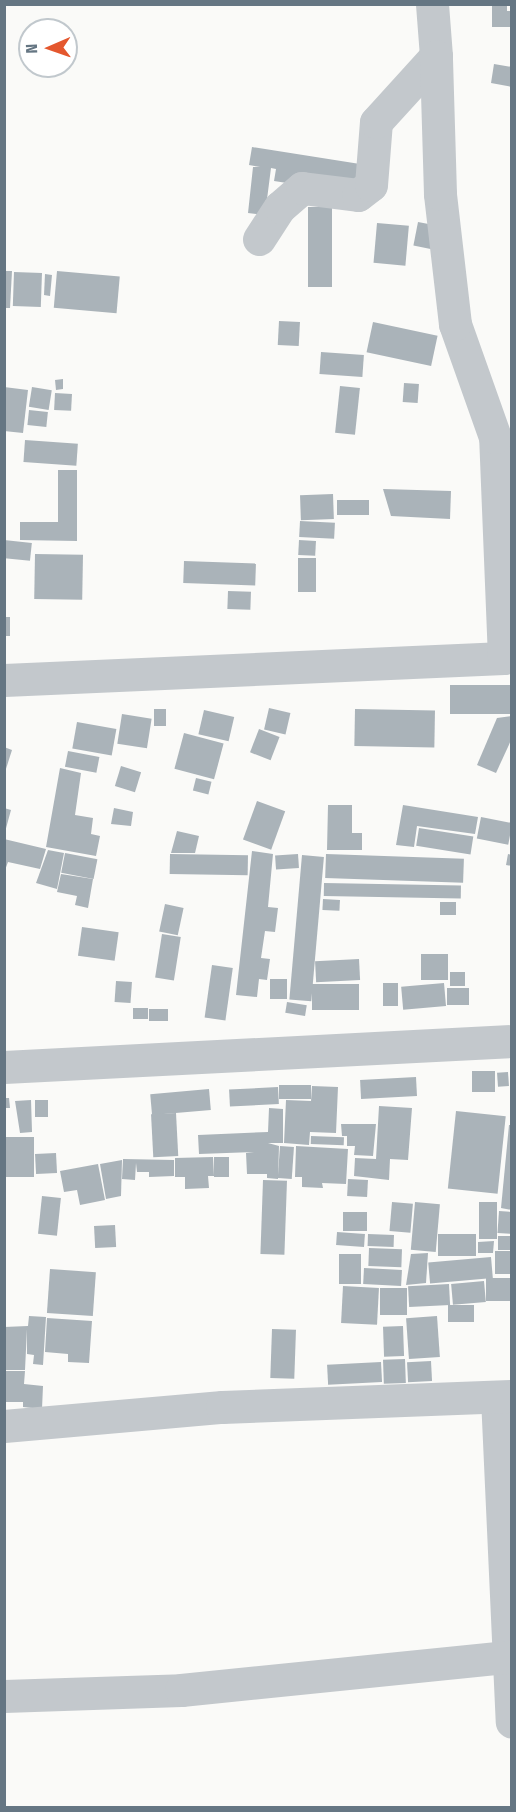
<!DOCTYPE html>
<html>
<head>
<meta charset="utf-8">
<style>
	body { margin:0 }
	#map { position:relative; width:516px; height:1812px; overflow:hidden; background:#fafaf8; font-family:"Fira Sans Condensed",sans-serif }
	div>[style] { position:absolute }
	.building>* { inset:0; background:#aab3b9; transform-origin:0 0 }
	.minor>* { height:33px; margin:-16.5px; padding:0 16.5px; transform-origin:16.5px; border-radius:16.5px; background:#c3c8cc }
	span { translate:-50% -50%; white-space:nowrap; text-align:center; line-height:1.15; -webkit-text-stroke:6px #fff; paint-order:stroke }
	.frame { position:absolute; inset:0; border:6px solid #657683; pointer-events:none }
	.north { position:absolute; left:18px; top:18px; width:60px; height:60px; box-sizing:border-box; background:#fff; border:2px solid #c1c8cd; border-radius:50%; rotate:268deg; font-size:16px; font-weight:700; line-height:24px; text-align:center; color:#657683 }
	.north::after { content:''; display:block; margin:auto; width:21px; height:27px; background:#e4572e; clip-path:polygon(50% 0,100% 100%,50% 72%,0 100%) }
</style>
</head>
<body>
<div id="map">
	<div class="building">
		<i style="clip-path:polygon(492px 4px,507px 4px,507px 11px,512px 11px,512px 27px,492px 27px)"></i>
		<i style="clip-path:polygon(494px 64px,512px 67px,512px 87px,491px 83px)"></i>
		<i style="clip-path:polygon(252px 147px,360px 164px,358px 181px,300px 185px,274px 181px,276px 169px,271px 168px,265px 215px,248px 213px,253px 167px,260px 167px,249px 165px)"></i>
		<i style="left:308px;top:207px;width:24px;height:80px"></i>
		<i style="left:418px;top:222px;width:20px;height:24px;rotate:11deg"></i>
		<i style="left:377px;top:223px;width:32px;height:40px;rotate:5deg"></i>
		<i style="clip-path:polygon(4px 271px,12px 271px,10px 308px,4px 308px)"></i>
		<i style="left:57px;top:271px;width:63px;height:37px;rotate:5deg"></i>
		<i style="left:14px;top:272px;width:28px;height:34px;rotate:2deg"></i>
		<i style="clip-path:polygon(45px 274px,52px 275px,50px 296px,44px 295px)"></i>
		<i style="left:279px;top:321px;width:21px;height:24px;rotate:3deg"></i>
		<i style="left:373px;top:322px;width:66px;height:31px;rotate:12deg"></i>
		<i style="left:321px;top:352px;width:43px;height:22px;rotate:4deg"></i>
		<i style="clip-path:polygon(63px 379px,63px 389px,56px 390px,55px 380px)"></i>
		<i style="left:404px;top:383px;width:15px;height:19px;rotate:4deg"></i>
		<i style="left:340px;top:386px;width:20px;height:47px;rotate:6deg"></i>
		<i style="clip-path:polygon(4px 387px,28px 390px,23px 433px,4px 431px)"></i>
		<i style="left:32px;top:387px;width:20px;height:20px;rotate:9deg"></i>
		<i style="left:55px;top:393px;width:17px;height:17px;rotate:3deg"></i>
		<i style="left:29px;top:410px;width:19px;height:15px;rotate:6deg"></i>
		<i style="left:25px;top:440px;width:53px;height:22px;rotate:4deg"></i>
		<i style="clip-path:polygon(58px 470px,77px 470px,77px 541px,20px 540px,20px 522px,58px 522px)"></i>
		<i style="clip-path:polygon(383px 489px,451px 491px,450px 519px,391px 516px)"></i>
		<i style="left:333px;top:494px;width:25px;height:33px;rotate:88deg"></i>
		<i style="left:337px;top:500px;width:32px;height:15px"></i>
		<i style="left:300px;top:521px;width:35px;height:16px;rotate:3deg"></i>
		<i style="left:4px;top:540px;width:28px;height:18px;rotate:6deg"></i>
		<i style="left:299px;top:540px;width:17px;height:15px;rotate:3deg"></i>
		<i style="left:35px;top:554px;width:48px;height:45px;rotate:1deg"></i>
		<i style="left:298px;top:558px;width:18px;height:34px"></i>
		<i style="left:184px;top:561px;width:72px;height:22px;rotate:2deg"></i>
		<i style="left:228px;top:591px;width:23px;height:18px;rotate:2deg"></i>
		<i style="left:4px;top:617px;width:6px;height:19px"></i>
		<i style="left:512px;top:685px;width:29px;height:62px;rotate:90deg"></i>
		<i style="left:269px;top:708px;width:22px;height:22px;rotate:13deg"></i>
		<i style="left:154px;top:709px;width:12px;height:17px"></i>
		<i style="left:355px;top:709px;width:80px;height:37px;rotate:1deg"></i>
		<i style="left:204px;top:710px;width:31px;height:25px;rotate:13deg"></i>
		<i style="left:122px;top:714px;width:30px;height:30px;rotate:9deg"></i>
		<i style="clip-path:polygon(512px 716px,512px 738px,496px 773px,477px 765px,497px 718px)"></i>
		<i style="left:77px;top:722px;width:40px;height:27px;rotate:10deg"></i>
		<i style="left:259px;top:729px;width:22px;height:25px;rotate:21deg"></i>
		<i style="left:184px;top:733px;width:41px;height:37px;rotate:15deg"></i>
		<i style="clip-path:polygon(4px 747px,12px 750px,5px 772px,4px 771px)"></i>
		<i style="left:68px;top:751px;width:32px;height:16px;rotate:11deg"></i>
		<i style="left:121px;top:766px;width:21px;height:21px;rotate:17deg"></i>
		<i style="clip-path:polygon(60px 768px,81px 773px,75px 815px,93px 818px,91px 834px,100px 836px,96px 856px,46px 847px)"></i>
		<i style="left:196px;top:778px;width:16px;height:13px;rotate:14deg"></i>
		<i style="left:257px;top:801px;width:30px;height:41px;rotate:20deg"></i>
		<i style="clip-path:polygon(328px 805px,352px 805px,352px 833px,362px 833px,362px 850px,327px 850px)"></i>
		<i style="clip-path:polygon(403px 805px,478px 817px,475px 834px,417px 826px,414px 847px,396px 845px)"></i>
		<i style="clip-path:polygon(4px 808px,11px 810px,5px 832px,4px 832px)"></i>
		<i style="clip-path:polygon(114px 808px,133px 812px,131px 826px,111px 824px)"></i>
		<i style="left:481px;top:817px;width:32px;height:22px;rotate:11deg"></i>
		<i style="left:419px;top:828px;width:55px;height:18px;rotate:9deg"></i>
		<i style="clip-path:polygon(177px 831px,199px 836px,195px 853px,171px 853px)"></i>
		<i style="clip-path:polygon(4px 839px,46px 849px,40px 869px,8px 862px,4px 873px)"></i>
		<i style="clip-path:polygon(48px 850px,64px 853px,57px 889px,36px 883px)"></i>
		<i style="clip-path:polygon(252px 851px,273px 854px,268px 907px,278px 908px,275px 932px,265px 931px,261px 958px,270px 959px,267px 980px,259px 979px,257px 997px,236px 995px)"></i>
		<i style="left:65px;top:853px;width:33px;height:20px;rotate:11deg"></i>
		<i style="left:170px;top:854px;width:78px;height:20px;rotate:1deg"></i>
		<i style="left:298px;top:854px;width:14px;height:23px;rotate:86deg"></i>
		<i style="left:326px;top:854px;width:138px;height:24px;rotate:2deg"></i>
		<i style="clip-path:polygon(508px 854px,512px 855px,512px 866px,506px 865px)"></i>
		<i style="left:302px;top:855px;width:22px;height:145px;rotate:5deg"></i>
		<i style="clip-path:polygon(61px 874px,93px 879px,88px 908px,75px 905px,77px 896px,57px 892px)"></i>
		<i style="left:324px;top:883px;width:137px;height:13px;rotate:1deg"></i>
		<i style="left:323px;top:899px;width:17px;height:11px;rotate:3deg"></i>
		<i style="left:440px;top:902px;width:16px;height:13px"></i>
		<i style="left:165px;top:904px;width:19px;height:28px;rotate:12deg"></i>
		<i style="left:82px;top:927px;width:37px;height:29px;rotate:8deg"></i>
		<i style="left:162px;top:934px;width:19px;height:44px;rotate:9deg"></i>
		<i style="left:421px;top:954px;width:27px;height:26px"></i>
		<i style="left:359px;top:959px;width:21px;height:44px;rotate:87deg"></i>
		<i style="left:212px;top:965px;width:21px;height:53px;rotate:8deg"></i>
		<i style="left:450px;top:972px;width:15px;height:14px"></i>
		<i style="left:270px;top:979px;width:17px;height:20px"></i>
		<i style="left:116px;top:981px;width:16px;height:21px;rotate:4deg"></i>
		<i style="left:383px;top:983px;width:15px;height:23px"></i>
		<i style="left:444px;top:983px;width:23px;height:43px;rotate:85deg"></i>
		<i style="left:312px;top:984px;width:47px;height:26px"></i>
		<i style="left:447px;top:988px;width:22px;height:17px"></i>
		<i style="left:287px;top:1002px;width:20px;height:11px;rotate:9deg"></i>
		<i style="left:133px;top:1008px;width:15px;height:11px"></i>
		<i style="left:149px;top:1009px;width:19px;height:12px"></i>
		<i style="left:472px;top:1071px;width:23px;height:21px"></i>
		<i style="left:508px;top:1072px;width:14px;height:11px;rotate:86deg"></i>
		<i style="left:416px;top:1077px;width:19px;height:56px;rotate:87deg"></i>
		<i style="left:279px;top:1085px;width:32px;height:14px"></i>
		<i style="clip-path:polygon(312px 1086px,338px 1087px,336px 1133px,310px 1132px,309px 1145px,284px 1143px,286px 1100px,311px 1101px)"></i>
		<i style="left:278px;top:1087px;width:17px;height:49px;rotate:87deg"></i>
		<i style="left:209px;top:1089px;width:21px;height:59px;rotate:85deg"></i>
		<i style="clip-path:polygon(4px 1098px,9px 1098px,10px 1108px,4px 1108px)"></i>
		<i style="clip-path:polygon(31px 1100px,32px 1132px,20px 1133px,15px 1101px)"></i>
		<i style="left:35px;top:1100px;width:13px;height:17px"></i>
		<i style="clip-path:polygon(379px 1106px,412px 1108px,408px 1160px,390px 1159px,389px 1180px,354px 1176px,355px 1158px,376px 1159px)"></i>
		<i style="clip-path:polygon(269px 1108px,283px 1109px,283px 1143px,268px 1143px,279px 1146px,278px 1179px,267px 1178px,267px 1174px,247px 1174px,246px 1153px,254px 1152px,199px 1154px,198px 1135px,268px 1132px)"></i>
		<i style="left:456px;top:1111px;width:50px;height:78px;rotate:6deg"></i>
		<i style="left:176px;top:1113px;width:43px;height:25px;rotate:87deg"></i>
		<i style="clip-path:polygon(341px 1124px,376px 1124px,373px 1156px,354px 1155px,355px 1146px,347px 1146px,347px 1136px,342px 1136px)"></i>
		<i style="clip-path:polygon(509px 1125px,512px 1125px,512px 1210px,501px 1208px)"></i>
		<i style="left:311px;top:1136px;width:33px;height:8px;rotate:2deg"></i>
		<i style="left:4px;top:1137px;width:30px;height:40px"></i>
		<i style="left:280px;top:1146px;width:14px;height:32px;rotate:4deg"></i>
		<i style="clip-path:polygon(296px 1146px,348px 1149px,346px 1184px,322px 1183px,323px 1188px,302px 1187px,302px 1177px,295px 1177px)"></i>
		<i style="left:56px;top:1153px;width:20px;height:21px;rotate:87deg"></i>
		<i style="clip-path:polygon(213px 1157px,214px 1176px,208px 1176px,209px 1188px,185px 1189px,185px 1177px,175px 1177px,175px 1158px)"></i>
		<i style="left:214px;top:1157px;width:15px;height:20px"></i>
		<i style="clip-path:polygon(123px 1159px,174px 1160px,174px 1176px,149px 1177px,149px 1172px,137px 1172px,136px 1163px,135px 1180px,122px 1179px)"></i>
		<i style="clip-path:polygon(122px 1160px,121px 1196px,106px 1199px,100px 1164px)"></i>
		<i style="clip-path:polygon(98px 1164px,105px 1200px,80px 1205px,77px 1190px,64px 1192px,60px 1171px)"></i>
		<i style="left:348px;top:1179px;width:20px;height:17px;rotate:3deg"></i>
		<i style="left:263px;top:1180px;width:24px;height:74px;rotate:2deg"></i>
		<i style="left:42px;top:1196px;width:19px;height:38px;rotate:6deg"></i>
		<i style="left:392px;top:1202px;width:21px;height:29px;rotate:5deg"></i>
		<i style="left:415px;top:1202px;width:25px;height:48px;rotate:5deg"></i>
		<i style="left:479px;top:1202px;width:18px;height:37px"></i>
		<i style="left:499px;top:1211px;width:13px;height:22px;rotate:4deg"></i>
		<i style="left:343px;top:1212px;width:24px;height:19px"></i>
		<i style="left:115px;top:1225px;width:22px;height:21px;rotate:87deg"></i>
		<i style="left:337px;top:1232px;width:28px;height:13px;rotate:4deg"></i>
		<i style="left:368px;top:1234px;width:26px;height:12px;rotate:2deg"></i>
		<i style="left:476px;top:1234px;width:22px;height:38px;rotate:90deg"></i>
		<i style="left:498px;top:1236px;width:14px;height:14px"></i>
		<i style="clip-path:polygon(494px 1241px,493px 1253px,478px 1253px,478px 1242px)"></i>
		<i style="left:369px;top:1248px;width:33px;height:18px;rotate:2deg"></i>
		<i style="left:512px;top:1251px;width:23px;height:17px;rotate:90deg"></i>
		<i style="clip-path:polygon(428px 1253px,426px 1283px,406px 1285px,411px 1254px)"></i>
		<i style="left:339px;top:1254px;width:22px;height:30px"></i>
		<i style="left:491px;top:1257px;width:21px;height:63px;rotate:85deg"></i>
		<i style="left:364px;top:1268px;width:38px;height:16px;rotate:3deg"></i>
		<i style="left:50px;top:1269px;width:46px;height:44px;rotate:4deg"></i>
		<i style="left:512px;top:1278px;width:23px;height:26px;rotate:90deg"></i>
		<i style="left:484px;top:1281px;width:21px;height:33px;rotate:85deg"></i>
		<i style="left:449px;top:1284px;width:21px;height:41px;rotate:87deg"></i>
		<i style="left:343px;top:1286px;width:36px;height:37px;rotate:3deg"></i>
		<i style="left:380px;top:1288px;width:27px;height:27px"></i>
		<i style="left:474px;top:1305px;width:17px;height:26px;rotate:90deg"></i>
		<i style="clip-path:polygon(29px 1316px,46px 1317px,43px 1365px,33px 1364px,34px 1355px,27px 1354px,27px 1329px,25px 1370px,4px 1370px,4px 1327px,28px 1326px)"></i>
		<i style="left:437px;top:1316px;width:41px;height:31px;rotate:86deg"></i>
		<i style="clip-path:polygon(47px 1318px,92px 1321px,89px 1363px,68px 1362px,68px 1354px,45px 1352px)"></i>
		<i style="left:403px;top:1326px;width:30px;height:20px;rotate:88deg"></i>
		<i style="left:272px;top:1329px;width:24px;height:49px;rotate:2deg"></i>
		<i style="left:405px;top:1359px;width:24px;height:22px;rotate:88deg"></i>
		<i style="left:431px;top:1361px;width:20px;height:24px;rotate:87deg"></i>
		<i style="left:381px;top:1362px;width:20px;height:54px;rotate:87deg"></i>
		<i style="clip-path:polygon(4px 1371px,25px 1371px,24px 1384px,43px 1386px,42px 1409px,23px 1407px,23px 1402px,4px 1402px)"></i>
	</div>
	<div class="minor">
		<i style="left:259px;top:239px;width:38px;rotate:-57deg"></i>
		<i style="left:280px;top:207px;width:29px;rotate:-41deg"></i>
		<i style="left:302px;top:188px;width:56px;rotate:7.1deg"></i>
		<i style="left:358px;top:195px;width:16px;rotate:-38deg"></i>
		<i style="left:371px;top:185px;width:63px;rotate:-85.5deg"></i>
		<i style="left:376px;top:122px;width:89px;rotate:-47.7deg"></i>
		<i style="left:436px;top:56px;width:52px;rotate:-94.4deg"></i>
		<i style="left:4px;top:680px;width:500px;rotate:-2.52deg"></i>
		<i style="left:504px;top:658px;width:221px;rotate:-92.3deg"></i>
		<i style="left:495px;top:437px;width:120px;rotate:-109.5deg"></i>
		<i style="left:455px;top:324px;width:131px;rotate:-96.6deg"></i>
		<i style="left:440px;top:194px;width:138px;rotate:-91.7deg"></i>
		<i style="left:4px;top:1067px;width:509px;rotate:-2.93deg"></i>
		<i style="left:497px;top:1397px;width:325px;rotate:87.4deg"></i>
		<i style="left:4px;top:1426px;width:219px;rotate:-5deg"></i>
		<i style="left:222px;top:1407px;width:290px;rotate:-2.2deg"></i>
		<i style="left:4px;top:1696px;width:177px;rotate:-1.9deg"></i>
		<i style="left:181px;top:1690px;width:328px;rotate:-5.8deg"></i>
	</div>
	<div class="frame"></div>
	<div class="north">N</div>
</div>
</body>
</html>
